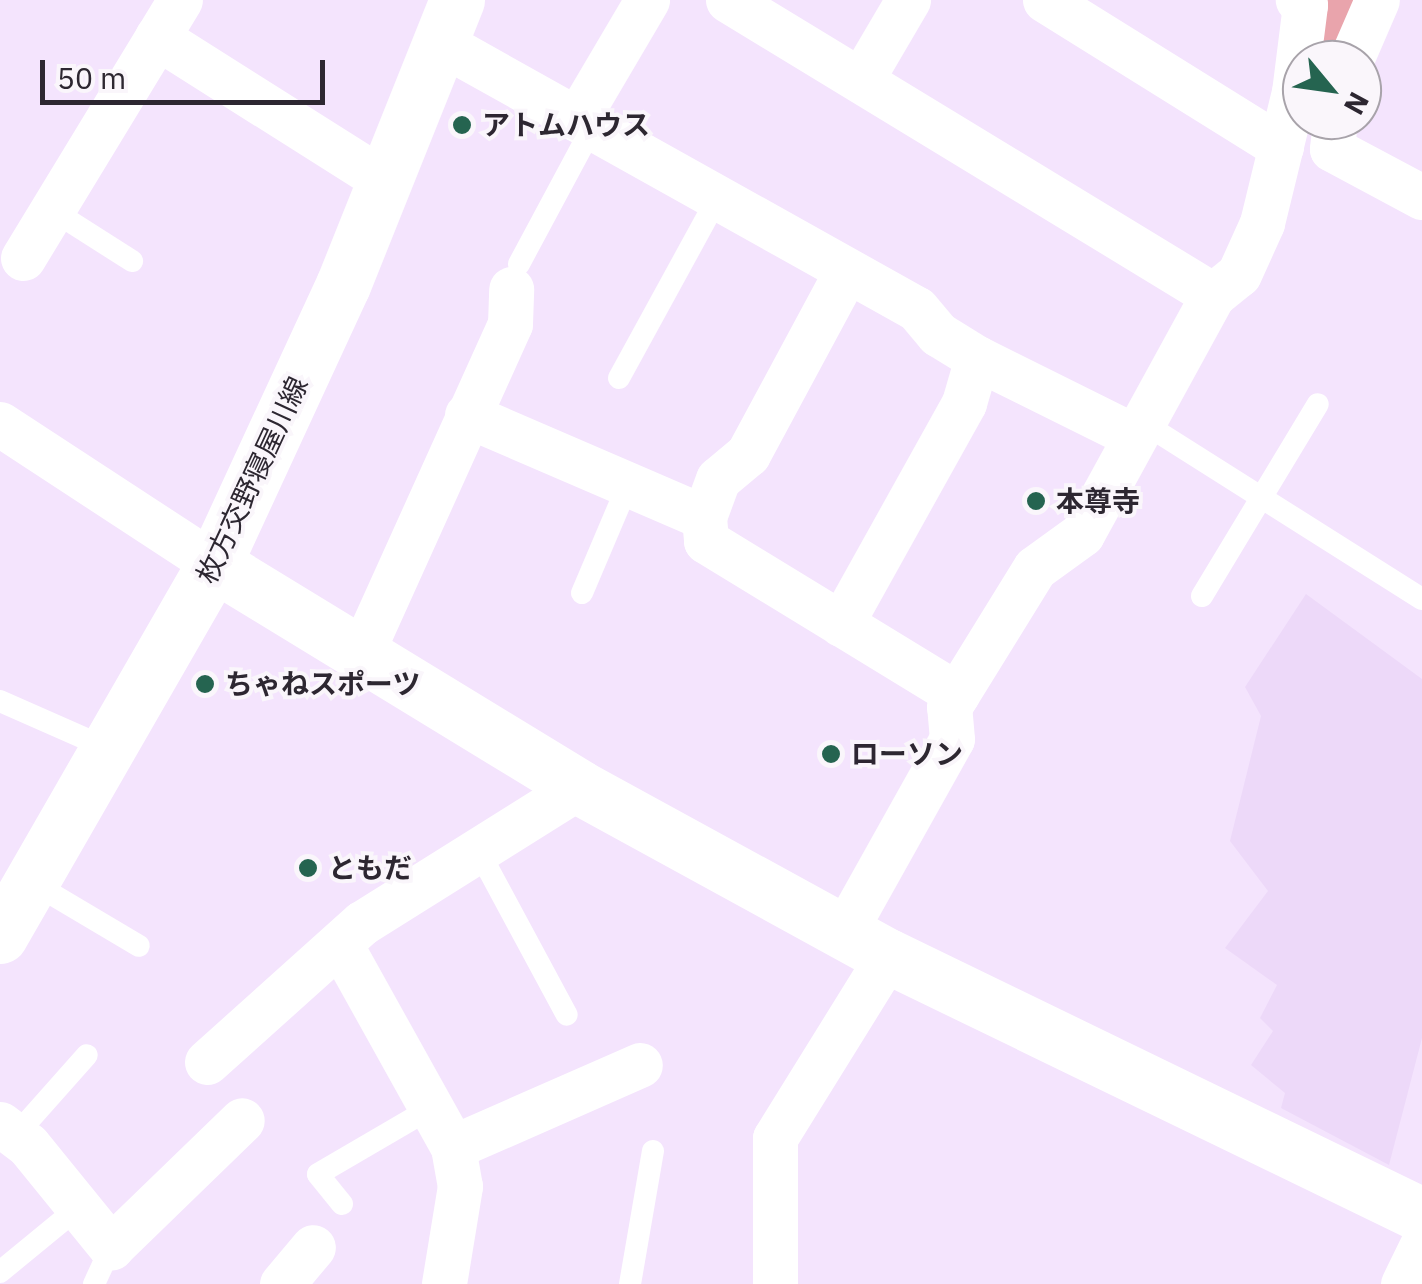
<!DOCTYPE html>
<html>
<head>
<meta charset="utf-8">
<style>
	body { margin:0 }
	#map { position:relative; width:1422px; height:1284px; overflow:hidden; background:#f4e4fd; font-family:"IBM Plex Sans","Noto Sans JP",sans-serif }
	div>[style] { position:absolute }
	.built>* { inset:0; background:#edd9f9 }
	.green>* { inset:0; background:#e9a4ac }
	.lane>* { height:22px; margin:-11px; padding:0 11px; transform-origin:11px; border-radius:11px; background:#fff }
	.street>* { height:45px; margin:-22.5px; padding:0 22.5px; transform-origin:22.5px; border-radius:22.5px; background:#fff }
	.secondary>* { height:55px; margin:-27.5px; padding:0 27.5px; transform-origin:27.5px; border-radius:27.5px; background:#fff }
	.primary>* { height:55px; margin:-27.5px; padding:0 27.5px; transform-origin:27.5px; border-radius:27.5px; background:#fff }
	.dots>* { width:28px; height:28px; translate:-50% -50%; box-sizing:border-box; border:5px solid #faf6fb; border-radius:50% }
	span { translate:-50% -50%; white-space:nowrap; text-align:center; line-height:1.15; -webkit-text-stroke:8px #faf6fb; paint-order:stroke }
	.poi-label { font-size:28px; color:#2d2731; font-weight:700 }
	.left { translate:0 -50%; text-align:left }
	.street-label { font-size:28px; color:#2d2731 }
	.north { position:absolute; left:1282px; top:40px; width:100px; height:100px; box-sizing:border-box; background:#faf6fb; border:2px solid #a8a3aa; border-radius:50%; rotate:119deg; font-size:28px; font-weight:700; line-height:40px; text-align:center; color:#2d2731 }
	.north::after { content:''; display:block; margin:auto; width:35px; height:45px; background:#256450; clip-path:polygon(50% 0,100% 100%,50% 72%,0 100%) }
	.scale { position:absolute; left:40px; top:60px; width:285px; height:45px; box-sizing:border-box; border:5px solid #2d2731; border-top:0; padding-left:12px; font-size:30px; line-height:35px; white-space:nowrap; color:#2d2731; -webkit-text-stroke:8px #faf6fb; paint-order:stroke }
</style>
</head>
<body>
<div id="map">
	<div class="built">
		<i style="clip-path:polygon(1306px 594px,1422px 679px,1422px 1038px,1389px 1165px,1281px 1108px,1285px 1093px,1251px 1065px,1273px 1031px,1260px 1018px,1277px 985px,1225px 948px,1268px 891px,1230px 841px,1261px 716px,1245px 687px)"></i>
	</div>
	<div class="green">
		<i style="clip-path:polygon(1309px 0,1366px 0,1340px 60px,1313px 60px)"></i>
	</div>
	<div class="lane">
		<i style="left:52px;top:210px;width:95px;rotate:32.5deg"></i>
		<i style="left:519px;top:264px;width:154px;rotate:-61.8deg"></i>
		<i style="left:619px;top:378px;width:204px;rotate:-61.3deg"></i>
		<i style="left:1142px;top:422px;width:331px;rotate:32.3deg"></i>
		<i style="left:582px;top:593px;width:123px;rotate:-67deg"></i>
		<i style="left:1202px;top:596px;width:224px;rotate:-58.9deg"></i>
		<i style="left:0;top:701px;width:119px;rotate:23.8deg"></i>
		<i style="left:478px;top:850px;width:187px;rotate:61.7deg"></i>
		<i style="left:33px;top:883px;width:123px;rotate:30.7deg"></i>
		<i style="left:15px;top:1136px;width:108px;rotate:-48.4deg"></i>
		<i style="left:342px;top:1204px;width:38px;rotate:-129deg"></i>
		<i style="left:318px;top:1174px;width:131px;rotate:-30.3deg"></i>
		<i style="left:0;top:1272px;width:102px;rotate:-39.4deg"></i>
		<i style="left:94px;top:1284px;width:41px;rotate:-65.3deg"></i>
		<i style="left:630px;top:1284px;width:135px;rotate:-80.2deg"></i>
	</div>
	<div class="street">
		<i style="left:728px;top:0;width:568px;rotate:31.31deg"></i>
		<i style="left:1045px;top:0;width:278px;rotate:31.9deg"></i>
		<i style="left:157px;top:37px;width:270px;rotate:32.3deg"></i>
		<i style="left:441px;top:43px;width:545px;rotate:29.2deg"></i>
		<i style="left:917px;top:309px;width:33px;rotate:50deg"></i>
		<i style="left:938px;top:334px;width:46px;rotate:31.6deg"></i>
		<i style="left:977px;top:358px;width:175px;rotate:26.4deg"></i>
		<i style="left:1351px;top:60px;width:65px;rotate:-66.6deg"></i>
		<i style="left:861px;top:80px;width:93px;rotate:-59.6deg"></i>
		<i style="left:577px;top:119px;width:138px;rotate:-59.5deg"></i>
		<i style="left:1335px;top:120px;width:29px;rotate:96deg"></i>
		<i style="left:1332px;top:149px;width:102px;rotate:28.1deg"></i>
		<i style="left:23px;top:258px;width:302px;rotate:-58.7deg"></i>
		<i style="left:846px;top:272px;width:207px;rotate:118.3deg"></i>
		<i style="left:748px;top:454px;width:39px;rotate:140deg"></i>
		<i style="left:718px;top:479px;width:40px;rotate:110.2deg"></i>
		<i style="left:704px;top:517px;width:24px;rotate:85deg"></i>
		<i style="left:706px;top:541px;width:294px;rotate:31.4deg"></i>
		<i style="left:467px;top:415px;width:258px;rotate:23.3deg"></i>
		<i style="left:0;top:424px;width:256px;rotate:33.2deg"></i>
		<i style="left:841px;top:624px;width:253px;rotate:-60.9deg"></i>
		<i style="left:964px;top:403px;width:47px;rotate:-73.9deg"></i>
		<i style="left:361px;top:654px;width:362px;rotate:-65.7deg"></i>
		<i style="left:510px;top:324px;width:35px;rotate:-88deg"></i>
		<i style="left:844px;top:932px;width:221px;rotate:-60.8deg"></i>
		<i style="left:952px;top:739px;width:32px;rotate:-95deg"></i>
		<i style="left:949px;top:707px;width:163px;rotate:-58.3deg"></i>
		<i style="left:1035px;top:568px;width:58px;rotate:-35.9deg"></i>
		<i style="left:1082px;top:534px;width:273px;rotate:-61.3deg"></i>
		<i style="left:1213px;top:295px;width:33px;rotate:-39deg"></i>
		<i style="left:1239px;top:274px;width:56px;rotate:-65.7deg"></i>
		<i style="left:1262px;top:223px;width:135px;rotate:-76.3deg"></i>
		<i style="left:1294px;top:92px;width:88px;rotate:-82.8deg"></i>
		<i style="left:1305px;top:5px;width:9px;rotate:-144deg"></i>
		<i style="left:341px;top:946px;width:230px;rotate:60.9deg"></i>
		<i style="left:453px;top:1147px;width:40px;rotate:80deg"></i>
		<i style="left:460px;top:1186px;width:99px;rotate:99.3deg"></i>
		<i style="left:207px;top:1062px;width:208px;rotate:-41.9deg"></i>
		<i style="left:362px;top:923px;width:256px;rotate:-32.1deg"></i>
		<i style="left:0;top:1124px;width:35px;rotate:37deg"></i>
		<i style="left:28px;top:1145px;width:132px;rotate:50.9deg"></i>
		<i style="left:111px;top:1247px;width:182px;rotate:-44.1deg"></i>
		<i style="left:453px;top:1147px;width:204px;rotate:-23.7deg"></i>
		<i style="left:282px;top:1284px;width:48px;rotate:-50deg"></i>
		<i style="left:775px;top:1284px;width:146px;rotate:-90deg"></i>
		<i style="left:775px;top:1138px;width:214px;rotate:-58.2deg"></i>
		<i style="left:1403px;top:1284px;width:43px;rotate:-64deg"></i>
	</div>
	<div class="secondary">
		<i style="left:214px;top:564px;width:428px;rotate:31.4deg"></i>
		<i style="left:579px;top:787px;width:352px;rotate:28.7deg"></i>
		<i style="left:888px;top:956px;width:593px;rotate:25.87deg"></i>
	</div>
	<div class="primary">
		<i style="left:0;top:936px;width:429px;rotate:-60.1deg"></i>
		<i style="left:214px;top:564px;width:307px;rotate:-65.2deg"></i>
		<i style="left:343px;top:285px;width:307px;rotate:-68.2deg"></i>
	</div>
	<div class="dots">
		<i style="left:462px;top:125px;background:#256450"></i>
		<i style="left:1036px;top:501px;background:#256450"></i>
		<i style="left:205px;top:684px;background:#256450"></i>
		<i style="left:831px;top:754px;background:#256450"></i>
		<i style="left:308px;top:868px;background:#256450"></i>
	</div>
	<div class="poi-label">
		<span class="left" style="left:482px;top:125px">アトムハウス</span>
		<span class="left" style="left:1056px;top:501px">本尊寺</span>
		<span class="left" style="left:225px;top:684px">ちゃねスポーツ</span>
		<span class="left" style="left:851px;top:754px">ローソン</span>
		<span class="left" style="left:328px;top:868px">ともだ</span>
	</div>
	<div class="street-label">
		<span style="left:252px;top:480px;rotate:-65deg">枚方交野寝屋川線</span>
	</div>
	<div class="north">N</div>
	<div class="scale">50 m</div>
</div>
</body>
</html>
